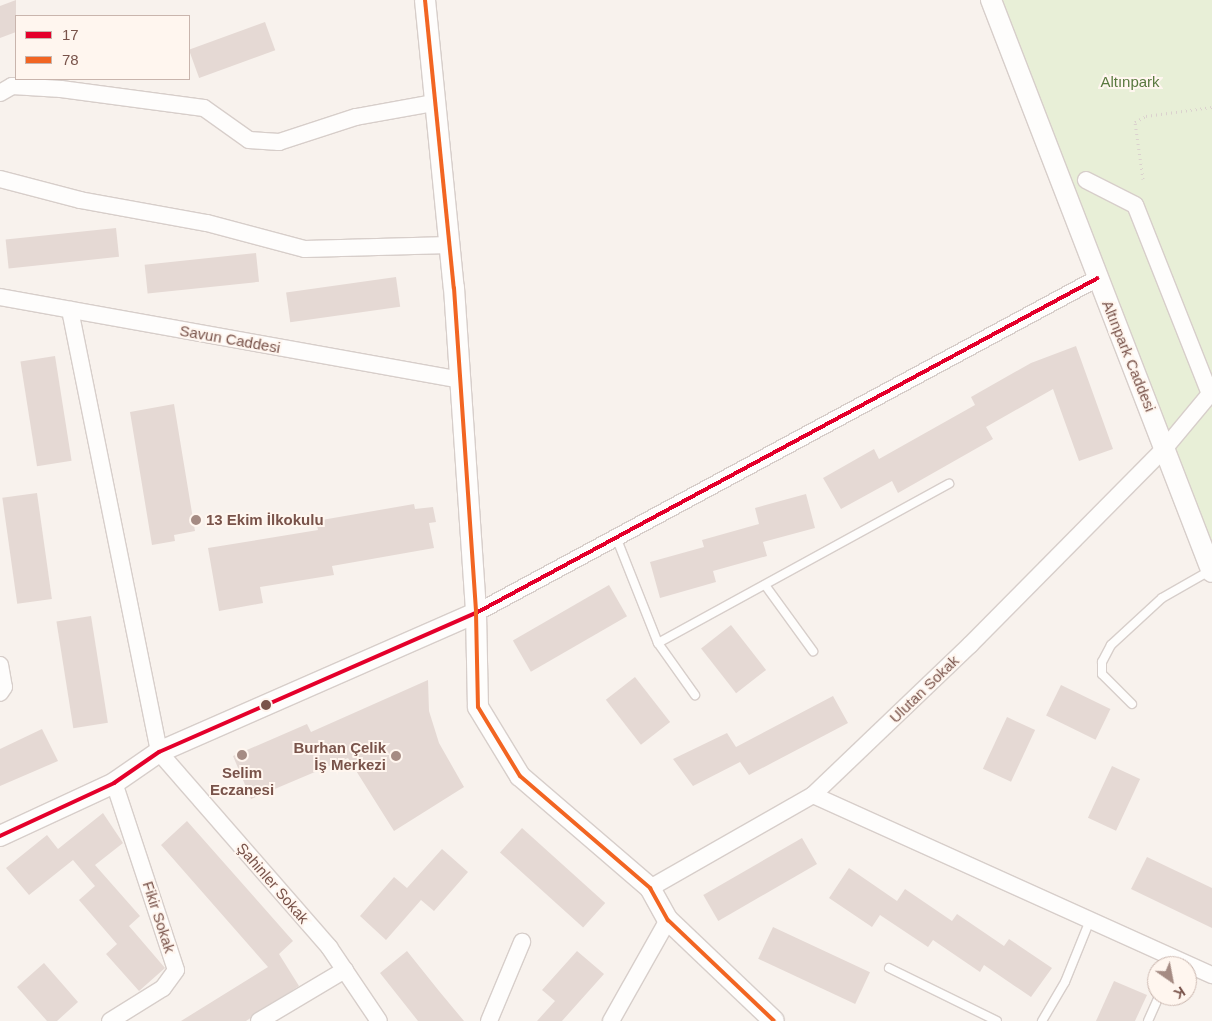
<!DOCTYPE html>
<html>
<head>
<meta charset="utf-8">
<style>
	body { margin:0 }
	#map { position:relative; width:1212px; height:1021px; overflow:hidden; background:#f8f2ed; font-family:Arial,sans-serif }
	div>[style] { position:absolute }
	.green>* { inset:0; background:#e8efd7 }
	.building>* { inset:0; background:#e5d9d4; transform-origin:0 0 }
	.path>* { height:3px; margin-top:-1.5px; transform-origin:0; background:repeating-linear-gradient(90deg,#dbd1ce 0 1px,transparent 0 5px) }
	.roads { filter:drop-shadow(1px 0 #d7ceca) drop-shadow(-1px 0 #d7ceca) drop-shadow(0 1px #d7ceca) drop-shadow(0 -1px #d7ceca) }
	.service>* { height:8px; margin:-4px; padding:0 4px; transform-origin:4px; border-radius:4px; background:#fefdfc }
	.minor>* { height:16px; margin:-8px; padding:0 8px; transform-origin:8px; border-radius:8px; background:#fefdfc }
	.tertiary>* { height:20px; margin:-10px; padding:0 10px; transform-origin:10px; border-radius:10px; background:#fefdfc }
	.bus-1>* { height:4px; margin:-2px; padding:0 2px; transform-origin:2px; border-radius:2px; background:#e4002b }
	.bus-2>* { height:4px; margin:-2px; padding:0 2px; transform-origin:2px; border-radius:2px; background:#f26522 }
	.dots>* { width:14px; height:14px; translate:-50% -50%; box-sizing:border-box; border:2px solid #fff6ef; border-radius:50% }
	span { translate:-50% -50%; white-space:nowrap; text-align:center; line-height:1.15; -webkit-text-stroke:4px #fff6ef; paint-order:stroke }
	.park-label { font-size:15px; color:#59793f }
	.street-label { font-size:15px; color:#79534a }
	.poi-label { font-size:15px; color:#79534a; font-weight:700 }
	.left { translate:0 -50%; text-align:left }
	.right { translate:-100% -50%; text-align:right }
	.legend { position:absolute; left:15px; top:15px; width:175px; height:65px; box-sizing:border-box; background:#fff6ef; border:1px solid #c9b5ad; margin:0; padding:6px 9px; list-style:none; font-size:15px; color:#79534a }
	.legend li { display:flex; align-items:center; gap:10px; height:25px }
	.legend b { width:25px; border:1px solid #c9b5ad }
	.north { position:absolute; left:1147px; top:956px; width:50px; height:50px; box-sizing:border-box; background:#fff6ef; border:1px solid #c9b5ad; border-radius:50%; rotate:147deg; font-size:14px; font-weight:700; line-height:20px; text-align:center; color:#79534a }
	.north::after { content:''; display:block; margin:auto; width:18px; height:22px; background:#a58b83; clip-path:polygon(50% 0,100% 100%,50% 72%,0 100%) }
</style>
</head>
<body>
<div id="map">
	<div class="green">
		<i style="clip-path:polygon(991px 0,1212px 0,1212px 572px)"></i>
	</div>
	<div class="building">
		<i style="clip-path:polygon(16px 0,16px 32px,0 38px,0 6px)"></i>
		<i style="left:265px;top:22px;width:30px;height:81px;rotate:70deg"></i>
		<i style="left:116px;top:228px;width:29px;height:111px;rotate:84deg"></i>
		<i style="left:256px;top:253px;width:29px;height:112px;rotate:84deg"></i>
		<i style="left:396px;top:277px;width:30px;height:111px;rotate:82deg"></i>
		<i style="clip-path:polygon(1076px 346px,1113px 449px,1079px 461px,1053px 389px,986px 427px,993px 439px,898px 493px,892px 481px,841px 509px,823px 478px,874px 449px,879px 459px,975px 405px,971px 397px,1031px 363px)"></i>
		<i style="left:55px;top:356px;width:106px;height:35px;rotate:81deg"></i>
		<i style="clip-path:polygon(174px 404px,195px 531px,174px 535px,175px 541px,152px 545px,130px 412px)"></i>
		<i style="left:37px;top:493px;width:107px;height:35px;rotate:82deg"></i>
		<i style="clip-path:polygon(806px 494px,815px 528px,763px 542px,767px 556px,713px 571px,716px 582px,660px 598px,650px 562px,704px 547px,702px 540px,759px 524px,755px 508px)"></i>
		<i style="clip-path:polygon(414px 504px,415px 509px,433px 507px,436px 522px,429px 523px,434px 548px,332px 566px,334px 575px,260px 587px,263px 603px,219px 611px,208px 548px,318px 530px,316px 521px)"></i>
		<i style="left:609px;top:585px;width:36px;height:111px;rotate:60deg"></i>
		<i style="left:91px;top:616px;width:108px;height:35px;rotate:81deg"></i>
		<i style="left:731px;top:625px;width:57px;height:38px;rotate:52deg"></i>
		<i style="left:635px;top:677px;width:57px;height:37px;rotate:52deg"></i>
		<i style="clip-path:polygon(428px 680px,429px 711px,439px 743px,464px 787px,394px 831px,348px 758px,251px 799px,233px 756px,307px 724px,311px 732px)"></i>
		<i style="left:1061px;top:685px;width:55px;height:34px;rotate:26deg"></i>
		<i style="clip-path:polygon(833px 696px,848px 723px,749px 775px,740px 762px,693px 786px,673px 759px,727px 733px,736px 747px)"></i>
		<i style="left:1007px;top:717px;width:31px;height:57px;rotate:25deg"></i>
		<i style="clip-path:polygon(42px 729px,58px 761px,0 786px,0 749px)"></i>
		<i style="left:1112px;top:766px;width:31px;height:57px;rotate:25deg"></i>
		<i style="clip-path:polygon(103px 813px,123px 843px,95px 865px,140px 916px,129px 926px,165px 968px,139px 991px,106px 954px,117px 944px,79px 900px,95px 886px,73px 860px,29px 895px,6px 868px,47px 835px,58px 849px)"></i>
		<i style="clip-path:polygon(187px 821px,293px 941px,279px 954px,299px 986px,246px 1021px,181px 1021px,268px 967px,161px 845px)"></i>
		<i style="left:522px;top:828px;width:112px;height:33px;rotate:42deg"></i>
		<i style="left:802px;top:838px;width:30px;height:114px;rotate:60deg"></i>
		<i style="clip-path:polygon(442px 849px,468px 872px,434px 911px,421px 900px,386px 940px,360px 916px,394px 877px,407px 888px)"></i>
		<i style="clip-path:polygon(1147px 857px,1212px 888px,1212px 928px,1131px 889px)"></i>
		<i style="clip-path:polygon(849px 868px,897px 901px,905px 889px,952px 921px,957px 914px,1004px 946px,1009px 939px,1052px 968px,1031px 997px,984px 965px,980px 972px,933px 940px,928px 947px,880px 915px,872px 927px,829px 898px)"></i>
		<i style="left:773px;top:927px;width:107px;height:35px;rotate:25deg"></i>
		<i style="clip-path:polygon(407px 951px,439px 991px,464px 1021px,418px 1021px,380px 973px)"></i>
		<i style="clip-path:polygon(577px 951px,604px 974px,562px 1021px,537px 1021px,555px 1001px,542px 990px)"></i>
		<i style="clip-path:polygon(44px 963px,78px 1002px,57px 1021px,47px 1021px,17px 987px)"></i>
		<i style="clip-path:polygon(1114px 981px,1147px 995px,1135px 1021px,1096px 1021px)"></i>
	</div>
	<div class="path">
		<i style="left:1143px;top:179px;width:58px;rotate:-98deg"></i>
		<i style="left:1135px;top:122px;width:13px;rotate:-29deg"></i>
		<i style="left:1146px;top:116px;width:67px;rotate:-7.8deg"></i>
	</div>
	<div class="roads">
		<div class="service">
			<i style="left:616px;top:537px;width:114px;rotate:68.4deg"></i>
			<i style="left:658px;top:643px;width:64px;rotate:54.6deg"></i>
			<i style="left:765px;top:585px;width:82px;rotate:54deg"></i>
			<i style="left:658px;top:643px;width:332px;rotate:-28.7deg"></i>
			<i style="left:1132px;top:704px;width:42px;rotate:-135deg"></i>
			<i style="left:1102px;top:674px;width:12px;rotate:-90deg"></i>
			<i style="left:1102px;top:662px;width:19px;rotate:-62deg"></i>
			<i style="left:1111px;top:645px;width:69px;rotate:-42.7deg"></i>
			<i style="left:1162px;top:598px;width:56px;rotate:-29.7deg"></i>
			<i style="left:889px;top:968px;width:120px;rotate:26.1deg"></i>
			<i style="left:1042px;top:1021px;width:45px;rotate:-59.5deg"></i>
			<i style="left:1065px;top:982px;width:67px;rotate:-68deg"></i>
			<i style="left:1148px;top:1021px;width:27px;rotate:-66deg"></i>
		</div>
		<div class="minor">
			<i style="left:0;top:93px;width:14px;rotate:-30deg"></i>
			<i style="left:12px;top:86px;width:49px;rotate:3.5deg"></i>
			<i style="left:61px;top:89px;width:144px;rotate:7.6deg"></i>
			<i style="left:204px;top:108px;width:55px;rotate:35.4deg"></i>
			<i style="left:249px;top:140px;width:30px;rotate:4deg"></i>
			<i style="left:279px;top:142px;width:81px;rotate:-18deg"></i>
			<i style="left:356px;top:117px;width:78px;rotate:-10.3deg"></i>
			<i style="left:0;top:179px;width:83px;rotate:14.7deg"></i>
			<i style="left:80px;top:200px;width:129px;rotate:10.3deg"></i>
			<i style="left:207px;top:223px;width:101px;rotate:14.9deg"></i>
			<i style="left:305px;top:249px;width:145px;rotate:-1.6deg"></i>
			<i style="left:0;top:297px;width:467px;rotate:10.2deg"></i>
			<i style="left:70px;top:310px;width:451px;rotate:78.6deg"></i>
			<i style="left:159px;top:752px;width:259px;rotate:48.9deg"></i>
			<i style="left:329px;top:947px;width:89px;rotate:56deg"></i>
			<i style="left:476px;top:613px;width:706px;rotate:-28.31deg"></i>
			<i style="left:0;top:665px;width:22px;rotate:80deg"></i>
			<i style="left:4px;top:687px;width:7px;rotate:124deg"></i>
			<i style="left:813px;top:795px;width:438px;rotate:24.3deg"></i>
			<i style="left:650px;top:888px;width:188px;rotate:-29.7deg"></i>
			<i style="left:813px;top:795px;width:217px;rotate:-43.7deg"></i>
			<i style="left:970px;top:645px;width:277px;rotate:-45.3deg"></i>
			<i style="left:1165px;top:448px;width:70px;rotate:-50.2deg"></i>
			<i style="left:1210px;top:394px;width:203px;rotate:-111.6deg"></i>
			<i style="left:1135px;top:205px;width:55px;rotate:-153deg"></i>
			<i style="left:110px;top:1021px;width:62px;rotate:-31.9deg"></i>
			<i style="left:163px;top:988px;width:22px;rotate:-54deg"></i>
			<i style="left:176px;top:970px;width:197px;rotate:-108.3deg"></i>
			<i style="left:259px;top:1021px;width:100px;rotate:-30.7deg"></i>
			<i style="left:489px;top:1021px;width:86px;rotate:-67.3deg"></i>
			<i style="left:611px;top:1021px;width:116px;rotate:-60.6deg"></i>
		</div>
		<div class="tertiary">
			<i style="left:425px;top:0;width:289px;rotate:84.3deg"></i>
			<i style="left:454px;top:288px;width:326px;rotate:86.1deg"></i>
			<i style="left:476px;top:613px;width:94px;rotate:88.8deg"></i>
			<i style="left:478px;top:707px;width:81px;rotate:58.7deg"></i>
			<i style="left:520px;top:776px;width:172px;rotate:40.7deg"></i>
			<i style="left:650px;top:888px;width:37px;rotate:61deg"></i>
			<i style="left:668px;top:920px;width:146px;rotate:43.6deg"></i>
			<i style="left:991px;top:0;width:613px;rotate:68.88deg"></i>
			<i style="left:0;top:836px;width:126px;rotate:-24.9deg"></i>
			<i style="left:114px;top:783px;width:55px;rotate:-34.6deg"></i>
			<i style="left:159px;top:752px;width:346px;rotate:-23.7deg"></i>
		</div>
	</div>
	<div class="bus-1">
		<i style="left:0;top:836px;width:126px;rotate:-24.9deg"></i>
		<i style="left:114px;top:783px;width:55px;rotate:-34.6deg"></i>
		<i style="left:159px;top:752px;width:346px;rotate:-23.7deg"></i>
		<i style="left:476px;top:613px;width:706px;rotate:-28.31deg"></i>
	</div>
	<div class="bus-2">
		<i style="left:425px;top:0;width:289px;rotate:84.3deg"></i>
		<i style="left:454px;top:288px;width:326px;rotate:86.1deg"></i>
		<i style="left:476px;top:613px;width:94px;rotate:88.8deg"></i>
		<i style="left:478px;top:707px;width:81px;rotate:58.7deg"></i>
		<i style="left:520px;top:776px;width:172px;rotate:40.7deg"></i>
		<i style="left:650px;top:888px;width:37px;rotate:61deg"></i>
		<i style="left:668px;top:920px;width:146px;rotate:43.6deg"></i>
	</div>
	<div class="dots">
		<i style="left:196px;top:520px;background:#a58b83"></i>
		<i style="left:266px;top:705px;background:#79534a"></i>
		<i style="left:242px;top:755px;background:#a58b83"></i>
		<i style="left:396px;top:756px;background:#a58b83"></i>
	</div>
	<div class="park-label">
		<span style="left:1130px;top:82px">Altınpark</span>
	</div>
	<div class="street-label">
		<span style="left:230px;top:339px;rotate:10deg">Savun Caddesi</span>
		<span style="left:1129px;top:356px;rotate:68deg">Altınpark Caddesi</span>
		<span style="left:924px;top:689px;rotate:-44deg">Ulutan Sokak</span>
		<span style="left:273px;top:883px;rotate:49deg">Şahinler Sokak</span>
		<span style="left:159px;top:917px;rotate:72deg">Fikir Sokak</span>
	</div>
	<div class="poi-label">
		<span class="left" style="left:206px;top:520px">13 Ekim İlkokulu</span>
		<span class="right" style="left:386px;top:756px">Burhan Çelik<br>İş Merkezi</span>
		<span style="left:242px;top:781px">Selim<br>Eczanesi</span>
	</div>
	<ul class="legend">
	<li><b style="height:6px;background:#e4002b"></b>17</li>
	<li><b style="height:6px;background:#f26522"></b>78</li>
	</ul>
	<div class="north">K</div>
</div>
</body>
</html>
